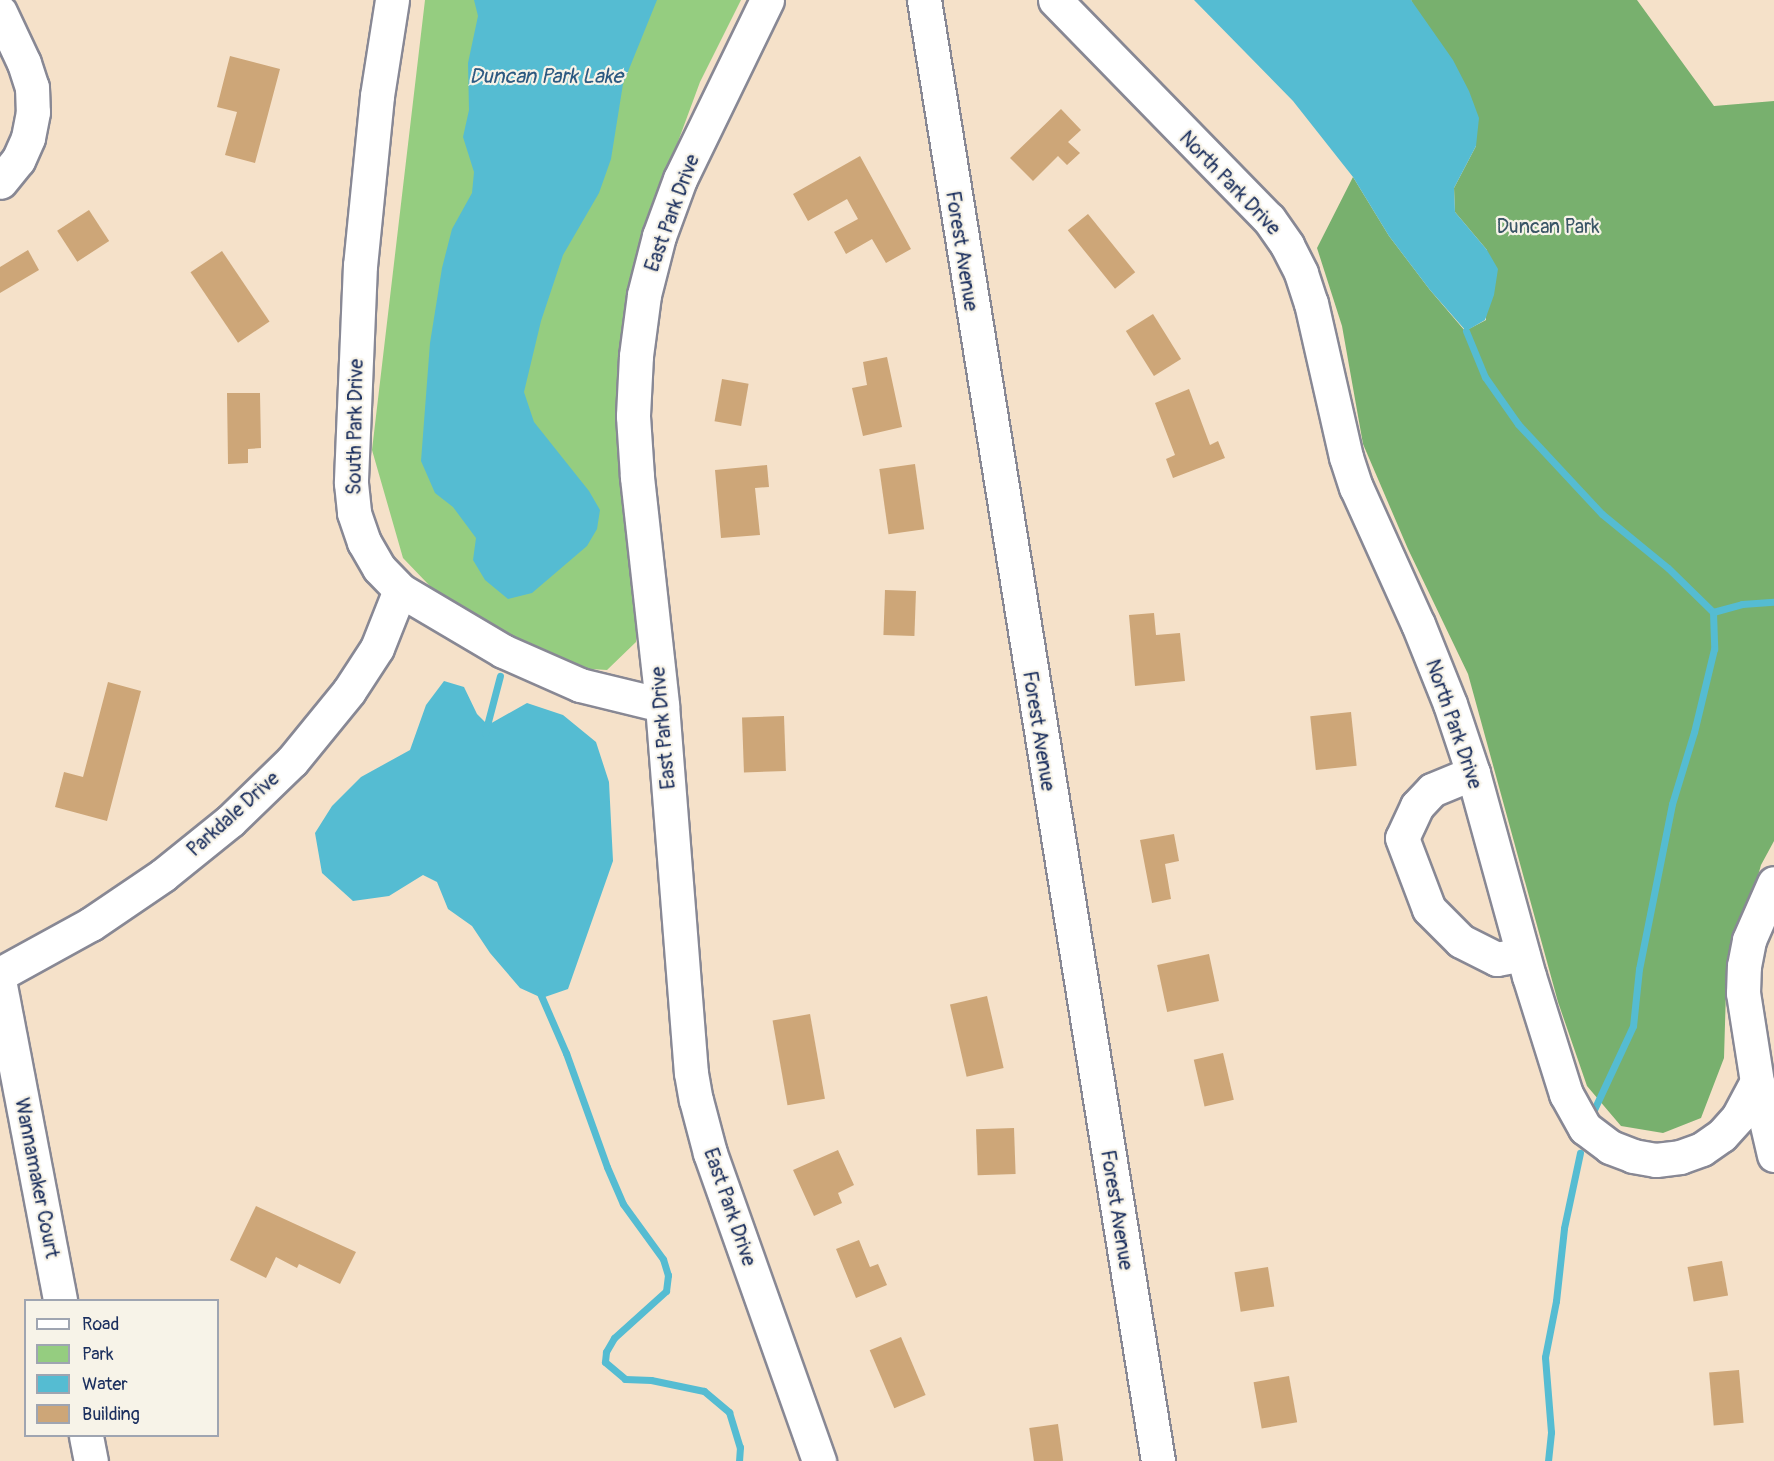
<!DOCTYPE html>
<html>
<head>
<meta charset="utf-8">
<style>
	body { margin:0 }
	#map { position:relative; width:1774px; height:1461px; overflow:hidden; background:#f5e1c9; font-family:Pangolin,sans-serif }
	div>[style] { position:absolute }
	.green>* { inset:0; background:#95cd80 }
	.forest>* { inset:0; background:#78b06e }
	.water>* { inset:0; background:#55bcd2 }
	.stream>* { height:7px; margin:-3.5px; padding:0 3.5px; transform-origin:3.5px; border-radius:3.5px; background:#55bcd2 }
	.building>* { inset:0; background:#cda678; transform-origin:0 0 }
	.roads { filter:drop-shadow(2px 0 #888894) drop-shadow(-2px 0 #888894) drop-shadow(0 2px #888894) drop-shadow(0 -2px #888894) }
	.minor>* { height:33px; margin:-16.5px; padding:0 16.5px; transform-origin:16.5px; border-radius:16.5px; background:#fff }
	span { translate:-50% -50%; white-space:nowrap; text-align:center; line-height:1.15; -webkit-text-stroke:4.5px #f7f3e8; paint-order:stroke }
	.street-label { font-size:20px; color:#1b2f5e }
	.park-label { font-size:20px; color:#3a5666 }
	.water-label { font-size:21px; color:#2c5981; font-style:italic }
	.legend { position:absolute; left:24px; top:1299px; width:195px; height:138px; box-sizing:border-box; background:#f7f3e8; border:2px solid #9fa5b1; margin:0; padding:8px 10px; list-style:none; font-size:18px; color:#1b2f5e }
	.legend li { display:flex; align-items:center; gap:12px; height:30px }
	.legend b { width:30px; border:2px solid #9fa5b1 }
</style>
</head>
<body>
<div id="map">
	<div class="green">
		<i style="clip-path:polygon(425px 0,741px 0,700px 82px,655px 204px,624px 359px,623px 505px,637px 585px,636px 642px,607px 670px,560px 667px,452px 609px,403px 558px,372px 450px)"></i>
	</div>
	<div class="forest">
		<i style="clip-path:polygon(1411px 0,1637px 0,1714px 106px,1774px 101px,1774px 841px,1761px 865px,1726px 990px,1724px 1058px,1701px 1118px,1663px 1133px,1621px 1126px,1587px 1086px,1558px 1002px,1468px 674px,1408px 549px,1363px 444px,1342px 326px,1317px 248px,1353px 177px,1389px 236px,1430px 290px,1465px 331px,1486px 320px,1487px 250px,1455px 212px,1454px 188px,1476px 146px)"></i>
	</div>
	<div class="water">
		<i style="clip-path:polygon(474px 0,657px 0,623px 84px,611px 159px,599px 193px,563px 255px,541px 321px,524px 392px,534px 422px,589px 491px,600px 510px,597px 529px,587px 546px,532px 593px,508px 599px,485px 580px,473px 560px,476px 538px,453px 507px,435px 493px,421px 461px,430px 343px,442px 268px,452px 229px,472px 193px,474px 172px,463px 137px,469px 110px,468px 63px,478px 16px)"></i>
		<i style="clip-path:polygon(1194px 0,1411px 0,1453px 60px,1469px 91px,1479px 118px,1476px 146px,1454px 188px,1455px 212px,1487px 250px,1498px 269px,1494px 295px,1485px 320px,1466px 331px,1430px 290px,1389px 236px,1353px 177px,1293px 101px)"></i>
		<i style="clip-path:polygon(444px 681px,464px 687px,477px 714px,488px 725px,527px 703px,563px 715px,596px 742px,609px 782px,613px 861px,568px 989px,542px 998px,520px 988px,490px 953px,472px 926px,448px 909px,437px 882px,423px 875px,389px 896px,353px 901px,322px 873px,315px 833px,332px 806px,361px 777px,410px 750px,426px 705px)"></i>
	</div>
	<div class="stream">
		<i style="left:1466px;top:331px;width:50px;rotate:67.6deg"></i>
		<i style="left:1485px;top:377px;width:57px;rotate:54.9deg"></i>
		<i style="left:1518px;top:424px;width:123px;rotate:47deg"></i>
		<i style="left:1602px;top:514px;width:85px;rotate:39.3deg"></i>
		<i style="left:1668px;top:568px;width:63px;rotate:44.4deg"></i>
		<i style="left:1713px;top:612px;width:37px;rotate:88deg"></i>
		<i style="left:1714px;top:649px;width:85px;rotate:103.5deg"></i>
		<i style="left:1694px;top:732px;width:75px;rotate:107deg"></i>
		<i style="left:1672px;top:804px;width:168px;rotate:101.3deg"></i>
		<i style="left:1639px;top:969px;width:57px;rotate:96deg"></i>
		<i style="left:1633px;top:1026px;width:99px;rotate:115deg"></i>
		<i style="left:1713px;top:612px;width:30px;rotate:-15deg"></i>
		<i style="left:1742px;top:604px;width:32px;rotate:-4deg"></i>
		<i style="left:485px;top:733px;width:59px;rotate:-75.3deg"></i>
		<i style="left:539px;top:991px;width:68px;rotate:66.5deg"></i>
		<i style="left:566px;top:1053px;width:121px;rotate:70.2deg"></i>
		<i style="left:607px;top:1167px;width:40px;rotate:66.6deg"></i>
		<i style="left:623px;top:1204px;width:68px;rotate:54deg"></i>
		<i style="left:663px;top:1259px;width:17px;rotate:73deg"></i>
		<i style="left:668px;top:1275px;width:16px;rotate:97deg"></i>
		<i style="left:666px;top:1291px;width:70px;rotate:137.9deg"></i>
		<i style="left:614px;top:1338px;width:16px;rotate:120deg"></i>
		<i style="left:606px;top:1352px;width:10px;rotate:96deg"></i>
		<i style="left:605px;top:1362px;width:26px;rotate:40deg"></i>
		<i style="left:625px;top:1379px;width:26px;rotate:2deg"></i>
		<i style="left:651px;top:1380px;width:54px;rotate:11.7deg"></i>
		<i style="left:704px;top:1391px;width:33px;rotate:40deg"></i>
		<i style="left:729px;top:1412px;width:37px;rotate:73deg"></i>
		<i style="left:740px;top:1447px;width:14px;rotate:94deg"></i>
		<i style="left:1548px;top:1461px;width:29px;rotate:-84deg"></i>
		<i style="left:1551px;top:1432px;width:75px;rotate:-94.6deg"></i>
		<i style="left:1545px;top:1357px;width:57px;rotate:-78.9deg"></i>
		<i style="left:1556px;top:1301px;width:73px;rotate:-83.7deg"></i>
		<i style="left:1564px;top:1228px;width:77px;rotate:-78deg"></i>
	</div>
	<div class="building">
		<i style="clip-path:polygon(230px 56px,280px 69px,255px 163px,225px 155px,237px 112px,217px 107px)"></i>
		<i style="clip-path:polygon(1061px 109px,1081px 130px,1068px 142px,1080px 153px,1067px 165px,1058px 156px,1033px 181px,1010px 158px)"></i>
		<i style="clip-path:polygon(860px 156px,911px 249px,886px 263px,872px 239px,846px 254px,834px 232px,858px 219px,847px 199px,808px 221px,793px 194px)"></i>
		<i style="left:89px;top:210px;width:37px;height:38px;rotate:57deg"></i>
		<i style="left:1088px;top:214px;width:75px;height:26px;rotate:51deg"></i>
		<i style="clip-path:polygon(28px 250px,39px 270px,0 293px,0 267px)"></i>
		<i style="left:222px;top:251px;width:85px;height:38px;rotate:56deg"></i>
		<i style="left:1153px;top:314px;width:53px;height:32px;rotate:58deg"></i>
		<i style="clip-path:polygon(887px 357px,902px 427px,863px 436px,852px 388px,867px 385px,863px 362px)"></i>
		<i style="left:722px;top:379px;width:27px;height:43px;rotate:10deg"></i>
		<i style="clip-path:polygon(1189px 389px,1210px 445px,1218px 441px,1225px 458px,1173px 478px,1166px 459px,1175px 455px,1155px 403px)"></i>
		<i style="clip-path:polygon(227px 393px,260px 393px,261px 448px,248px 449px,248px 463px,228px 464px)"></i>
		<i style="left:915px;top:464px;width:66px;height:36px;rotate:82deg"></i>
		<i style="clip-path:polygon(767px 465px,769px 487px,755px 488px,760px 535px,721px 538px,715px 470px)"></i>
		<i style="left:885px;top:590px;width:31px;height:45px;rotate:2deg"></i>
		<i style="clip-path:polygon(1154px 613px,1156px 635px,1180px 633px,1185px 681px,1135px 686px,1129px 615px)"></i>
		<i style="clip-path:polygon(108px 682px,141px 691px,107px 821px,55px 807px,64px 772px,83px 777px)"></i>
		<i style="left:1351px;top:712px;width:54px;height:41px;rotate:84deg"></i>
		<i style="left:784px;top:716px;width:55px;height:42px;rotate:88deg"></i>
		<i style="clip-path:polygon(1174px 834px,1179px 861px,1165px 864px,1171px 899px,1152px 903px,1140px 840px)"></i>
		<i style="left:1209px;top:954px;width:48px;height:53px;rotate:78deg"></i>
		<i style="left:987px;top:996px;width:74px;height:38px;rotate:77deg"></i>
		<i style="left:810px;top:1014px;width:86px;height:38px;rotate:80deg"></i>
		<i style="left:1223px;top:1053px;width:48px;height:30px;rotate:77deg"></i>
		<i style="left:1014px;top:1128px;width:46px;height:38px;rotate:88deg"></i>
		<i style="clip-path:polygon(838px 1150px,854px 1185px,838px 1193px,842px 1203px,814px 1216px,793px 1170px)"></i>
		<i style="clip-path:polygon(256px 1206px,356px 1252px,340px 1284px,299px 1264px,297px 1268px,276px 1257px,266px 1278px,230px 1260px)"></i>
		<i style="clip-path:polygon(859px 1240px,870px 1267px,878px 1264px,887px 1285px,856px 1298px,836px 1249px)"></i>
		<i style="left:1722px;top:1261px;width:35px;height:35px;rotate:80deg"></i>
		<i style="left:1268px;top:1267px;width:40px;height:34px;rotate:81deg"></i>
		<i style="left:901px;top:1337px;width:63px;height:34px;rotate:67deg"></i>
		<i style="left:1739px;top:1370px;width:53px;height:30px;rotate:85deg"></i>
		<i style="left:1289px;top:1376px;width:47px;height:36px;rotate:80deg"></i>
		<i style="left:1058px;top:1424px;width:37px;height:29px;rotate:82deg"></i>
	</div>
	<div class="roads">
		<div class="minor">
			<i style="left:392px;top:0;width:97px;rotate:98.9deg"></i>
			<i style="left:377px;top:96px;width:170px;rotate:95.7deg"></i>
			<i style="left:360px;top:265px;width:218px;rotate:92.4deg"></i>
			<i style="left:351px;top:483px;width:30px;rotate:84deg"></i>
			<i style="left:354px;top:513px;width:31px;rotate:71deg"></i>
			<i style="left:364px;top:542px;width:30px;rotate:60deg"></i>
			<i style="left:379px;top:568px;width:30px;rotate:46deg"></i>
			<i style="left:400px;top:590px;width:120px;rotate:30.6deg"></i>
			<i style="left:503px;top:651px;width:84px;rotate:23.8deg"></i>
			<i style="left:580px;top:685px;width:84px;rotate:13.7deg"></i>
			<i style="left:767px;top:0;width:199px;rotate:115.9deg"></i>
			<i style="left:680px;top:179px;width:61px;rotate:110.2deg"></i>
			<i style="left:659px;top:236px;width:61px;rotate:104.3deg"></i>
			<i style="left:644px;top:295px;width:62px;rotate:97.5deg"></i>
			<i style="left:636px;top:356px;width:60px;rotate:92.9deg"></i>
			<i style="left:633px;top:416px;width:61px;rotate:86.2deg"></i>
			<i style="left:637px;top:477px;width:229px;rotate:83.7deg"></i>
			<i style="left:662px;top:705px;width:369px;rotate:85.5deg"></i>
			<i style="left:691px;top:1073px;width:27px;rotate:80deg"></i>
			<i style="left:696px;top:1100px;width:55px;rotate:75.2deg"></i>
			<i style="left:710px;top:1153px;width:327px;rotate:70.5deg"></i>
			<i style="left:924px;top:0;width:1480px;rotate:80.9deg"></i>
			<i style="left:1055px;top:0;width:306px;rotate:45.7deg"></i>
			<i style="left:1269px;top:219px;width:32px;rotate:55deg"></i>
			<i style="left:1287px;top:245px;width:31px;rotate:63deg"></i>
			<i style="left:1301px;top:273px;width:32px;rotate:72deg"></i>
			<i style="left:1311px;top:303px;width:158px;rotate:77.2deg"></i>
			<i style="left:1346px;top:457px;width:32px;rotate:72deg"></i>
			<i style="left:1356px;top:487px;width:150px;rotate:65.7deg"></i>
			<i style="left:1418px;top:624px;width:86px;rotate:68.2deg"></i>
			<i style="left:1450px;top:704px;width:73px;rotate:71.6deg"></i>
			<i style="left:1473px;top:773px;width:211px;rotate:74.6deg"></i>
			<i style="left:1529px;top:976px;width:124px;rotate:72.6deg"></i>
			<i style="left:1566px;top:1094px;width:39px;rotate:61deg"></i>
			<i style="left:1585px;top:1128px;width:31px;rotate:37deg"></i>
			<i style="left:1610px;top:1147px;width:25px;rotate:21deg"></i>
			<i style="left:1633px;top:1156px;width:23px;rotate:10deg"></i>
			<i style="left:1656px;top:1160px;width:24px;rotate:-7deg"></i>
			<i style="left:1680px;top:1157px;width:23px;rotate:-20deg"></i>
			<i style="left:1702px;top:1149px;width:24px;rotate:-35deg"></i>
			<i style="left:1722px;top:1135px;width:24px;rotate:-48deg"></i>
			<i style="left:1738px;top:1117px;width:40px;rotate:-62deg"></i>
			<i style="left:1757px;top:1082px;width:90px;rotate:-98.9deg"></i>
			<i style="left:1743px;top:993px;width:27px;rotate:-88deg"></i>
			<i style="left:1744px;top:966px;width:26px;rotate:-79deg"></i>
			<i style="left:1749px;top:940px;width:62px;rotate:-66.3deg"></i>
			<i style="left:0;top:12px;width:56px;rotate:64.8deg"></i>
			<i style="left:24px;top:63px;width:25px;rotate:72deg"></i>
			<i style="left:32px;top:87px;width:25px;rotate:88deg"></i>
			<i style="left:33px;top:112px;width:26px;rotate:101deg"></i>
			<i style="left:28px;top:138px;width:24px;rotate:114deg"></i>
			<i style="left:18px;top:160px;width:28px;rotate:129deg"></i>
			<i style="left:1473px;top:773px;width:44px;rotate:157.5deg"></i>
			<i style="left:1432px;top:790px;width:22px;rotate:133deg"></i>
			<i style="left:1417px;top:806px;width:35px;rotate:115deg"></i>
			<i style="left:1402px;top:838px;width:76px;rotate:69.2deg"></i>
			<i style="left:1429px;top:909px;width:45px;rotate:45deg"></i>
			<i style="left:1461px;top:941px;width:40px;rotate:26.6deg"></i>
			<i style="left:1497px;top:959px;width:26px;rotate:-11deg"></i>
			<i style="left:0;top:974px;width:104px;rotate:-28.8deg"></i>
			<i style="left:91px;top:924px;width:87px;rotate:-34.2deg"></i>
			<i style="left:163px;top:875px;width:86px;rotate:-38.9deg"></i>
			<i style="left:230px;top:821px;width:86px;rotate:-44.1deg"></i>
			<i style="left:292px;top:761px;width:90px;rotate:-50.8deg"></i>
			<i style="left:349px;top:691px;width:51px;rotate:-56.9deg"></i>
			<i style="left:377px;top:648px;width:62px;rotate:-68.4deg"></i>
			<i style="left:0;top:985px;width:321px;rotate:79.2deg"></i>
			<i style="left:1757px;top:1082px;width:75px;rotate:76.9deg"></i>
			<i style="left:86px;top:1436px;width:25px;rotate:79deg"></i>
		</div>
	</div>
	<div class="street-label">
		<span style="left:1230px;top:183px;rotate:46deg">North Park Drive</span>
		<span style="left:672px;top:213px;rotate:-70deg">East Park Drive</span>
		<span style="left:962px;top:251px;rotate:81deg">Forest Avenue</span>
		<span style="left:355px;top:427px;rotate:-89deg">South Park Drive</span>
		<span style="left:1454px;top:724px;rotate:71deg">North Park Drive</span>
		<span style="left:663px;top:728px;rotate:-95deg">East Park Drive</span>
		<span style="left:1039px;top:731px;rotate:81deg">Forest Avenue</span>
		<span style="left:233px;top:814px;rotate:-42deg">Parkdale Drive</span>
		<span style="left:37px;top:1178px;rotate:79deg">Wannamaker Court</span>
		<span style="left:730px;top:1207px;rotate:71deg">East Park Drive</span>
		<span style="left:1117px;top:1210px;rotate:81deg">Forest Avenue</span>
	</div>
	<div class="park-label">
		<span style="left:1548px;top:226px">Duncan Park</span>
	</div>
	<div class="water-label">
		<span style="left:546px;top:77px">Duncan Park Lake</span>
	</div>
	<ul class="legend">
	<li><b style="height:8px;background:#fff"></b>Road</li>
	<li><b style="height:16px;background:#95cd80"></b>Park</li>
	<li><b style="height:16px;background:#55bcd2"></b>Water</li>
	<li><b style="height:16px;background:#cda678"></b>Building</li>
	</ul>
</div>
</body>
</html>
